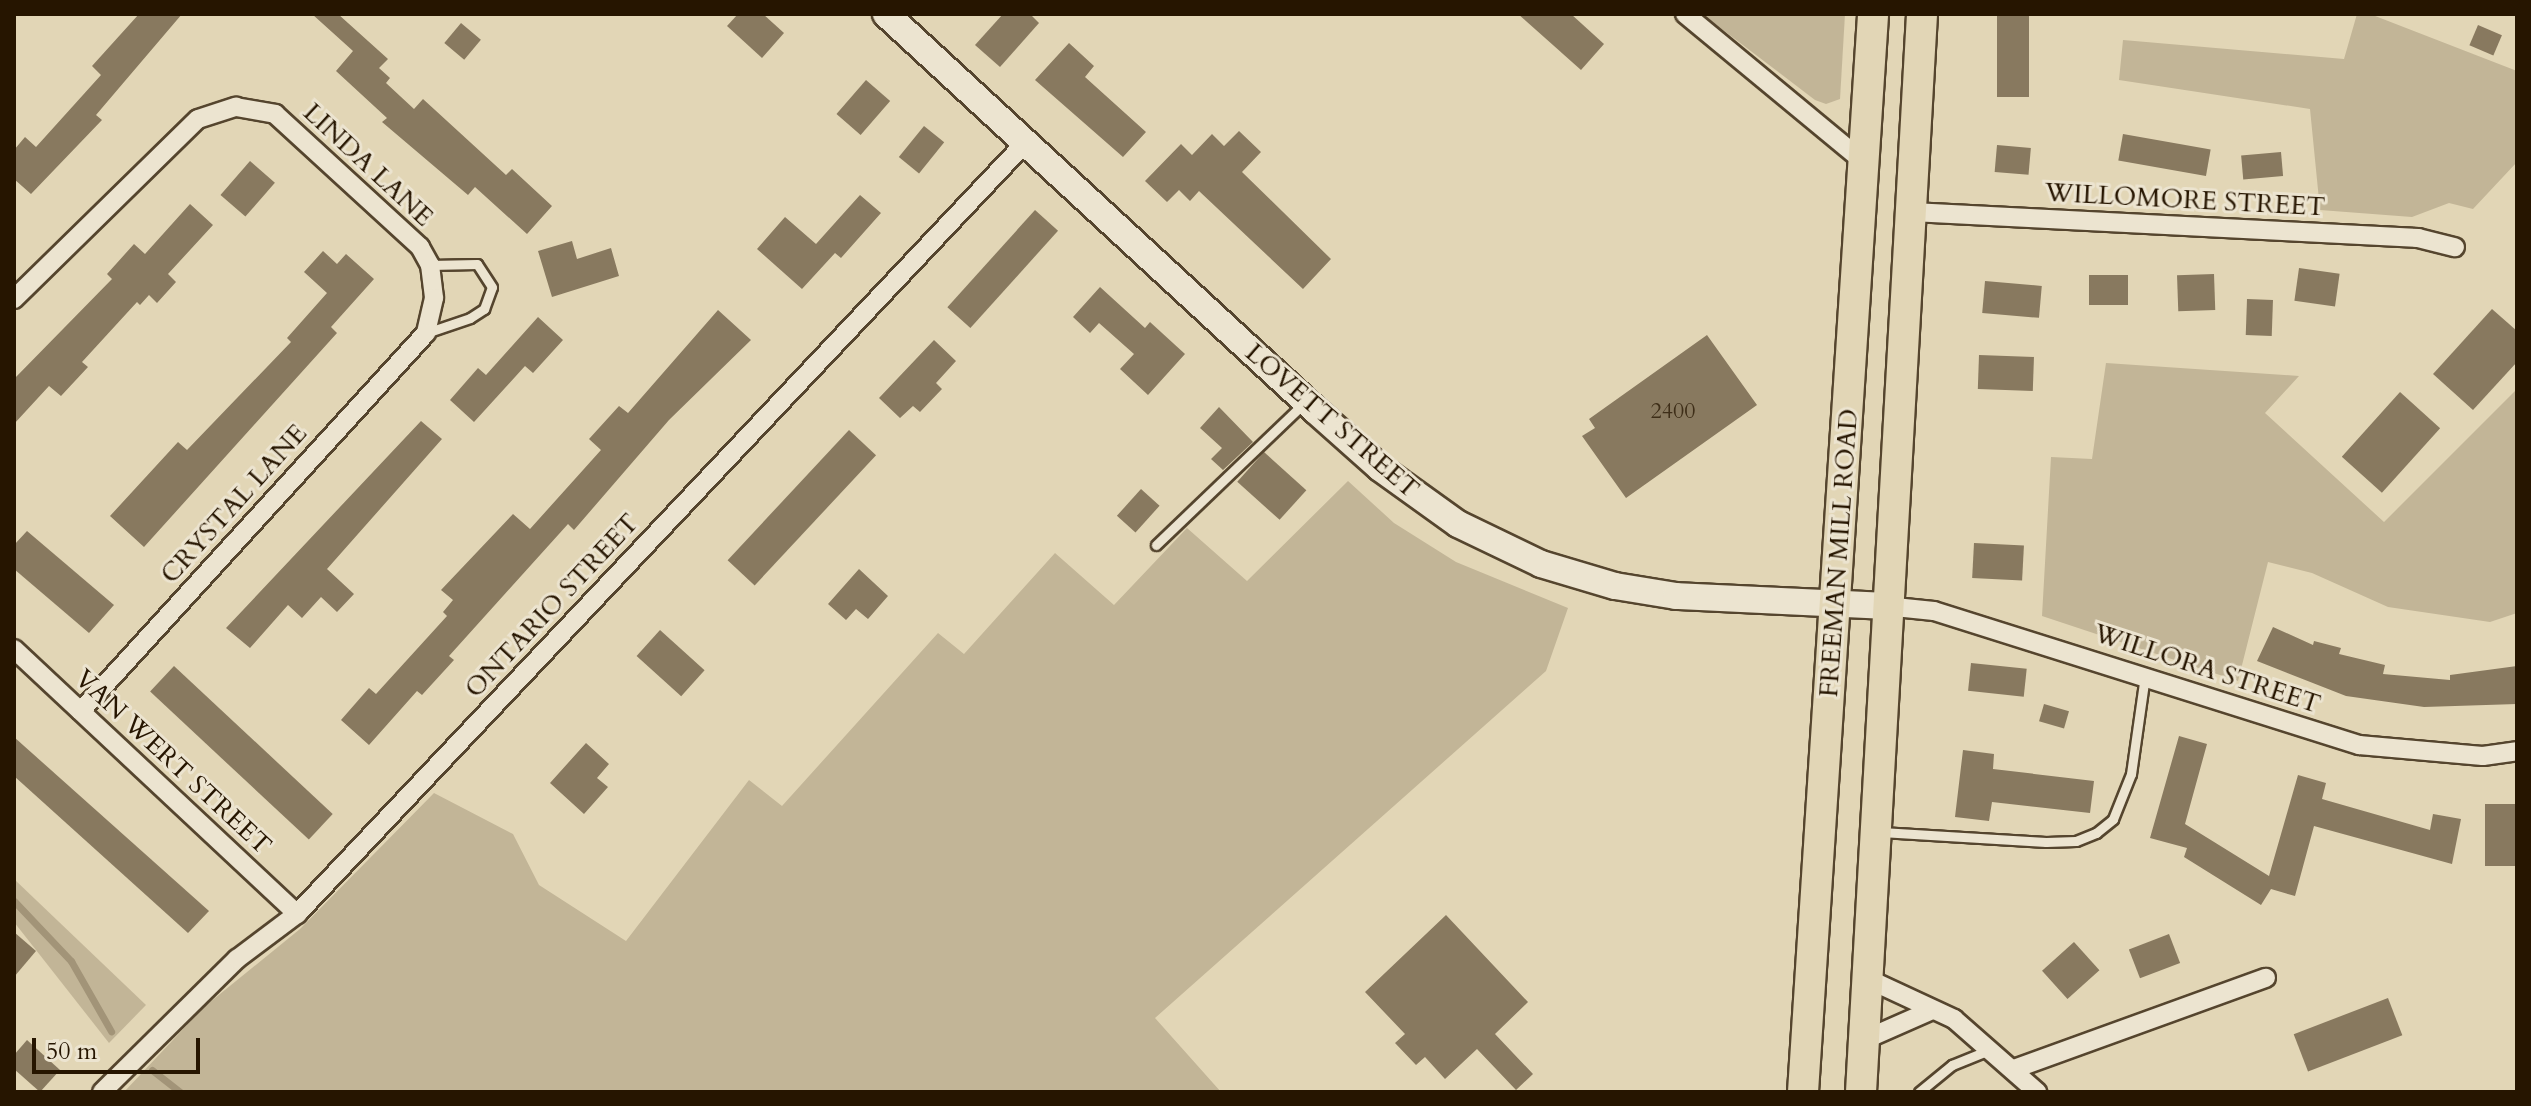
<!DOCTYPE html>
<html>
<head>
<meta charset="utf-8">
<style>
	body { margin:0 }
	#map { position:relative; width:2531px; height:1106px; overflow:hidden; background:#e2d6b6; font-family:Cardo,serif }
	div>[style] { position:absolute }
	.green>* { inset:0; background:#c2b597 }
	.stream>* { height:7px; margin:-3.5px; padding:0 3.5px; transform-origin:3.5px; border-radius:3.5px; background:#a29478 }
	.building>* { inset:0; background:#88795f; transform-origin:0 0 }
	.roads { filter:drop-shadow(2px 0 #55452e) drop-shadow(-2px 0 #55452e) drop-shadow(0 2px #55452e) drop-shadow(0 -2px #55452e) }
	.lane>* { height:9px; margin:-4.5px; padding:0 4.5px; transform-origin:4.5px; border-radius:4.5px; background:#ece4d0 }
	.street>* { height:18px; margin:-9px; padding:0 9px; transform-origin:9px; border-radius:9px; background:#ece4d0 }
	.secondary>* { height:26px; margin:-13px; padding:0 13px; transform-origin:13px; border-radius:13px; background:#ece4d0 }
	.primary>* { height:30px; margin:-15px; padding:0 15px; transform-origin:15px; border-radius:15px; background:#e2d6b6 }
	span { translate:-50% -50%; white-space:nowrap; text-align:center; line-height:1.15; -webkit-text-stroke:6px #ece4d0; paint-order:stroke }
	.number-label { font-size:22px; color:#3e2e18 }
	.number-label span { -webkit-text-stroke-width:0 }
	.street-label { font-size:26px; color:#261500 }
	.frame { position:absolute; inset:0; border:16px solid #261500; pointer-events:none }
	.scale { position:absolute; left:32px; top:1038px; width:168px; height:36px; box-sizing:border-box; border:4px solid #261500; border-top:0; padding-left:10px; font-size:24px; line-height:28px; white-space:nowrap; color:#261500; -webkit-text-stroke:6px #ece4d0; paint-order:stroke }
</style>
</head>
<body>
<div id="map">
	<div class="green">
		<i style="clip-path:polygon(1702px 14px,1845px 14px,1840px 99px,1826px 104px,1815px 100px)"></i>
		<i style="clip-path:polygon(2357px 14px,2370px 14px,2517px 71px,2517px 162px,2473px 209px,2449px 203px,2412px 217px,2320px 210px,2310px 109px,2119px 80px,2123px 40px,2344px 59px)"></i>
		<i style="clip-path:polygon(2106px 363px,2299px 376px,2265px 413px,2384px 522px,2517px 389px,2517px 613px,2490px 622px,2388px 607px,2312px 573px,2268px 562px,2238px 681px,2042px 616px,2051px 457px,2092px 459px)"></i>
		<i style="clip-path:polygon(1348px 481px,1394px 523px,1456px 562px,1568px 608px,1546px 671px,1155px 1018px,1221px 1092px,124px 1092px,204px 1007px,300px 929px,434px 793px,513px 834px,539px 885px,626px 941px,749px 780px,782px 806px,938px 633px,964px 654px,1055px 553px,1114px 605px,1187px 528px,1247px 581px)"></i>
		<i style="clip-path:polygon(14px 879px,146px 1005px,109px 1043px,14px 922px)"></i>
	</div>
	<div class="stream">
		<i style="left:14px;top:901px;width:83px;rotate:46.5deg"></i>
		<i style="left:71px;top:961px;width:81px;rotate:60.3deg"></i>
		<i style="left:152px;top:1070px;width:36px;rotate:38deg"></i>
	</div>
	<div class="building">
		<i style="clip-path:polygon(139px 14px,182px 14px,96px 115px,102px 120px,31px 194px,14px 179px,14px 150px,25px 137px,36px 147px,101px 75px,92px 66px)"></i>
		<i style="clip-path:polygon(312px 14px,338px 14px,388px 59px,379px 68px,390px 78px,386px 83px,414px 109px,423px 99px,506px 175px,512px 169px,552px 206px,527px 234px,475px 187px,468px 195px,382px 122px,387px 118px,336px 71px,353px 51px)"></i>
		<i style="clip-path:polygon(738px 14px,763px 14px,784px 33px,762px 58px,727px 26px)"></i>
		<i style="clip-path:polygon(1003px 14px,1030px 14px,1039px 23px,1000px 67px,975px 45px)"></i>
		<i style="clip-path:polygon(1518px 14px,1571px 14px,1604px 44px,1581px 70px)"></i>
		<i style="left:1997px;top:14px;width:32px;height:83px"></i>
		<i style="left:461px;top:23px;width:26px;height:26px;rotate:40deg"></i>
		<i style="left:2478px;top:25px;width:26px;height:22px;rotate:23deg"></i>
		<i style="clip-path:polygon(1069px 43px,1094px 66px,1085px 77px,1146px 132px,1123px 157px,1035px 80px)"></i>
		<i style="left:866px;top:80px;width:32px;height:45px;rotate:41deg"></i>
		<i style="left:924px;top:126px;width:26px;height:40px;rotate:39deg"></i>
		<i style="clip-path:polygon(1239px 131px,1261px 152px,1242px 172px,1331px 259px,1303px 289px,1199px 191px,1190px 201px,1179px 190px,1167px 202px,1145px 181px,1181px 144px,1192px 155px,1212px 134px,1224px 146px)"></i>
		<i style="left:2123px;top:134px;width:89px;height:27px;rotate:10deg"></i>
		<i style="left:1997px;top:145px;width:34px;height:27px;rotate:5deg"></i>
		<i style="left:2281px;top:152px;width:24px;height:40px;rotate:85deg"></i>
		<i style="left:250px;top:161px;width:33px;height:45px;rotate:41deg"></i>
		<i style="clip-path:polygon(860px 195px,881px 213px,841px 258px,835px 253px,802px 289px,757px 249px,785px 217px,816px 244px)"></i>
		<i style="clip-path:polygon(190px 204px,213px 225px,168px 274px,176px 282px,157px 303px,149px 295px,140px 305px,137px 302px,82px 362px,88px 367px,61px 396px,49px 386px,14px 424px,14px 379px,112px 279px,107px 274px,134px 244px,145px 254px)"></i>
		<i style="left:1035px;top:210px;width:31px;height:131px;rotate:42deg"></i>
		<i style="clip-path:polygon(572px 241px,577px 259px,611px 248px,619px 276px,552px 297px,538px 251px)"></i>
		<i style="clip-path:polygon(323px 251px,337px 264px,346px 254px,374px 279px,331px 327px,337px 333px,144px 547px,110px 516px,178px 442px,187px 450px,291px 342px,287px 338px,327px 293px,304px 272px)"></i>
		<i style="left:2299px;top:268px;width:41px;height:33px;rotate:8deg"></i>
		<i style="left:2214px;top:274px;width:36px;height:37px;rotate:88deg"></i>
		<i style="left:2128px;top:275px;width:30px;height:39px;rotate:90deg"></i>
		<i style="left:1985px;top:281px;width:57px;height:32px;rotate:5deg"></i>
		<i style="clip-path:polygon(1100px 287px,1145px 328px,1150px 322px,1185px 354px,1148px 395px,1120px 369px,1134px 354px,1099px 323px,1090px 333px,1073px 317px)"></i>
		<i style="left:2247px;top:299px;width:26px;height:36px;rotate:2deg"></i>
		<i style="clip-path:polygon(2492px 309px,2517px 331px,2517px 362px,2473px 410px,2433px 374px)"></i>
		<i style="clip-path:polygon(718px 310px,751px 340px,669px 420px,574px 530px,568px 524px,449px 656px,454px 660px,422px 695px,417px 691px,369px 745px,341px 720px,369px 688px,376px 694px,447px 616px,443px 612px,453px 600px,441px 590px,513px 514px,530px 529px,601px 450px,589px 439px,619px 406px,628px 413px)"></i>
		<i style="clip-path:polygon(538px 317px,563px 340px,533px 373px,525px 366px,474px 422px,450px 400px,478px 368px,486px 375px)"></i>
		<i style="clip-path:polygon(1707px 335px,1757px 405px,1626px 498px,1582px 436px,1595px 428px,1589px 419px)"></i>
		<i style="clip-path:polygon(934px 340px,956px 361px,936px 383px,942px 389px,920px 412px,913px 406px,900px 418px,879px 398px)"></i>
		<i style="left:1979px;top:355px;width:55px;height:34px;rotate:2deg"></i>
		<i style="left:2400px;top:392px;width:54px;height:87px;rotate:42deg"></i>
		<i style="clip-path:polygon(1219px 407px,1253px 442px,1223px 470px,1211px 459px,1222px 448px,1200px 428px)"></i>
		<i style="clip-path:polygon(421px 421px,442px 439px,327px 569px,354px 594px,337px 612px,321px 597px,302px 618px,288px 605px,250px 648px,226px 628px)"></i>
		<i style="left:849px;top:430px;width:37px;height:178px;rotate:43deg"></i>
		<i style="left:1264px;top:452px;width:57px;height:40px;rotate:42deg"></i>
		<i style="left:1141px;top:489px;width:25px;height:36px;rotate:42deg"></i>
		<i style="clip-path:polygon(27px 531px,114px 605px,89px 633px,14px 569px,14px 545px)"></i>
		<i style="left:1974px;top:543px;width:50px;height:35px;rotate:3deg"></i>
		<i style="clip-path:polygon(859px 569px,888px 596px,868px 619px,856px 609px,846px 620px,828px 604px)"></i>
		<i style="clip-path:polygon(2273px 627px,2313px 645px,2314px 641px,2341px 648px,2339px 654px,2385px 665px,2383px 674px,2450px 680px,2450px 675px,2517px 666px,2517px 704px,2424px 707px,2346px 696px,2257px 661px)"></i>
		<i style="left:660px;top:630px;width:60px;height:35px;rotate:42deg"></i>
		<i style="left:1971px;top:663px;width:56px;height:28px;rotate:6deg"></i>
		<i style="left:174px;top:666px;width:217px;height:35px;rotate:43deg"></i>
		<i style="left:2044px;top:704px;width:26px;height:18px;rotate:16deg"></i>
		<i style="clip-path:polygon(2179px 736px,2207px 744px,2185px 824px,2269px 876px,2298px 775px,2326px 783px,2322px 799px,2430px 830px,2433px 814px,2461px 819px,2452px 864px,2314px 826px,2295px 896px,2271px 889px,2261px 905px,2184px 857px,2187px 848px,2150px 838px)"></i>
		<i style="clip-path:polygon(14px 737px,209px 911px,188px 933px,14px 776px)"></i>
		<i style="clip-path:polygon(586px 743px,609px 764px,597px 778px,608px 787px,584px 814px,550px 783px)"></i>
		<i style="clip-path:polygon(1963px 750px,1994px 754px,1993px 769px,2094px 781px,2090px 813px,1992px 802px,1989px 821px,1955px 817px)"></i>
		<i style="left:2517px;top:804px;width:62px;height:32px;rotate:90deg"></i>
		<i style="clip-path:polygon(1446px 915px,1528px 1002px,1495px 1034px,1533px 1074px,1516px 1090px,1477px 1049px,1445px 1079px,1425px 1057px,1416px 1065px,1395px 1043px,1405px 1034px,1365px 992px)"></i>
		<i style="clip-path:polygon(14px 932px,36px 951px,14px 977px)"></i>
		<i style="left:2169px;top:934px;width:31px;height:43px;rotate:69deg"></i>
		<i style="left:2074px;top:942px;width:38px;height:43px;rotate:48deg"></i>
		<i style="left:2388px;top:998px;width:40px;height:101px;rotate:69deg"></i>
		<i style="clip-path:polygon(27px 1040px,60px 1070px,40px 1092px,14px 1069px,14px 1055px)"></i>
	</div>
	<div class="roads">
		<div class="lane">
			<i style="left:426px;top:333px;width:46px;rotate:-18.8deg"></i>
			<i style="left:470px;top:318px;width:17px;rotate:-33deg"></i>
			<i style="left:484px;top:309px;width:23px;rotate:-70deg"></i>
			<i style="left:492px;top:287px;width:27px;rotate:-123deg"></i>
			<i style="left:477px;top:264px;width:47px;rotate:178.8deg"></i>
			<i style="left:1156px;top:545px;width:204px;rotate:-43.8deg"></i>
			<i style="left:1881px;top:832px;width:165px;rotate:3.5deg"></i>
			<i style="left:2046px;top:842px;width:30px;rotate:-2deg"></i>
			<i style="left:2076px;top:841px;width:22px;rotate:-22deg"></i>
			<i style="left:2096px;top:833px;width:22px;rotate:-39deg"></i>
			<i style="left:2113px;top:819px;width:48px;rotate:-68.2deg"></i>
			<i style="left:2131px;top:774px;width:99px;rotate:-81.9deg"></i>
			<i style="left:1919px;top:1092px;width:43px;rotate:-39.3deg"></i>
			<i style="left:1952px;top:1065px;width:40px;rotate:-22deg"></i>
		</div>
		<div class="street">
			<i style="left:1685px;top:14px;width:232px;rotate:39.6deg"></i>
			<i style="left:1912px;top:212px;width:507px;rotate:2.94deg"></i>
			<i style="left:2418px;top:238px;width:38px;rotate:14deg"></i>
			<i style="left:14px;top:299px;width:257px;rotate:-44.4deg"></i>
			<i style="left:198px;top:119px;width:40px;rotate:-18deg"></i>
			<i style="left:236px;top:107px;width:40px;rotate:10deg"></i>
			<i style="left:275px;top:114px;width:197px;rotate:42.5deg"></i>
			<i style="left:420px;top:247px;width:21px;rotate:61deg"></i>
			<i style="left:430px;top:265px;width:33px;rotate:83deg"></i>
			<i style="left:434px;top:298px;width:36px;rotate:103deg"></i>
			<i style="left:426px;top:333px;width:512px;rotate:132.39deg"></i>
			<i style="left:1885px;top:606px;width:49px;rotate:5.8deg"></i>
			<i style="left:1934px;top:611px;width:446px;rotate:17.5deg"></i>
			<i style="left:2359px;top:745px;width:124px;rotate:5.1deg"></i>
			<i style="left:2483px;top:756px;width:34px;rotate:-8deg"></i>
			<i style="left:14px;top:649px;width:388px;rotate:43.1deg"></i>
			<i style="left:1868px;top:979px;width:95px;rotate:24.9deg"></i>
			<i style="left:1954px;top:1019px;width:111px;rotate:41.3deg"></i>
			<i style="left:1864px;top:1040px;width:72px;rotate:-23.7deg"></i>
			<i style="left:2014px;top:1069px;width:268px;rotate:-19.9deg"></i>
			<i style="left:102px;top:1092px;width:190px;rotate:-44.6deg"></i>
			<i style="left:237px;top:959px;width:75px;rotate:-36.9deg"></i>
			<i style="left:297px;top:914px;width:1062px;rotate:-46.64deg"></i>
		</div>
		<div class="secondary">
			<i style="left:886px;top:14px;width:584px;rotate:42.71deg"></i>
			<i style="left:1315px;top:410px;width:87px;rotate:41.7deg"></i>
			<i style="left:1380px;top:468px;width:96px;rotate:35.7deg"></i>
			<i style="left:1458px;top:524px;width:92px;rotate:25.7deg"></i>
			<i style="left:1541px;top:564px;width:77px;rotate:16.6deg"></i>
			<i style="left:1615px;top:586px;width:62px;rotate:9.3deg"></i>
			<i style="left:1676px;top:596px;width:209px;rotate:2.7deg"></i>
		</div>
		<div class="primary">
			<i style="left:1803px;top:1092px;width:1080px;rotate:-86.28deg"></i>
			<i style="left:1861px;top:1092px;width:1080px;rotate:-86.76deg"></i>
		</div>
	</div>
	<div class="number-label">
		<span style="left:1673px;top:412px">2400</span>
	</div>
	<div class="street-label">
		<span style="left:368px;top:165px;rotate:43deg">LINDA LANE</span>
		<span style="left:2185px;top:200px;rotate:3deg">WILLOMORE STREET</span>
		<span style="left:1332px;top:421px;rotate:41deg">LOVETT STREET</span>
		<span style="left:234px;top:504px;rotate:-48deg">CRYSTAL LANE</span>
		<span style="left:1839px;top:553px;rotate:-86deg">FREEMAN MILL ROAD</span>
		<span style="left:552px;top:606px;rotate:-47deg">ONTARIO STREET</span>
		<span style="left:2207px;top:669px;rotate:18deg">WILLORA STREET</span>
		<span style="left:173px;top:762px;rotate:43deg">VAN WERT STREET</span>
	</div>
	<div class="frame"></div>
	<div class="scale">50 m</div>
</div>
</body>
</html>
